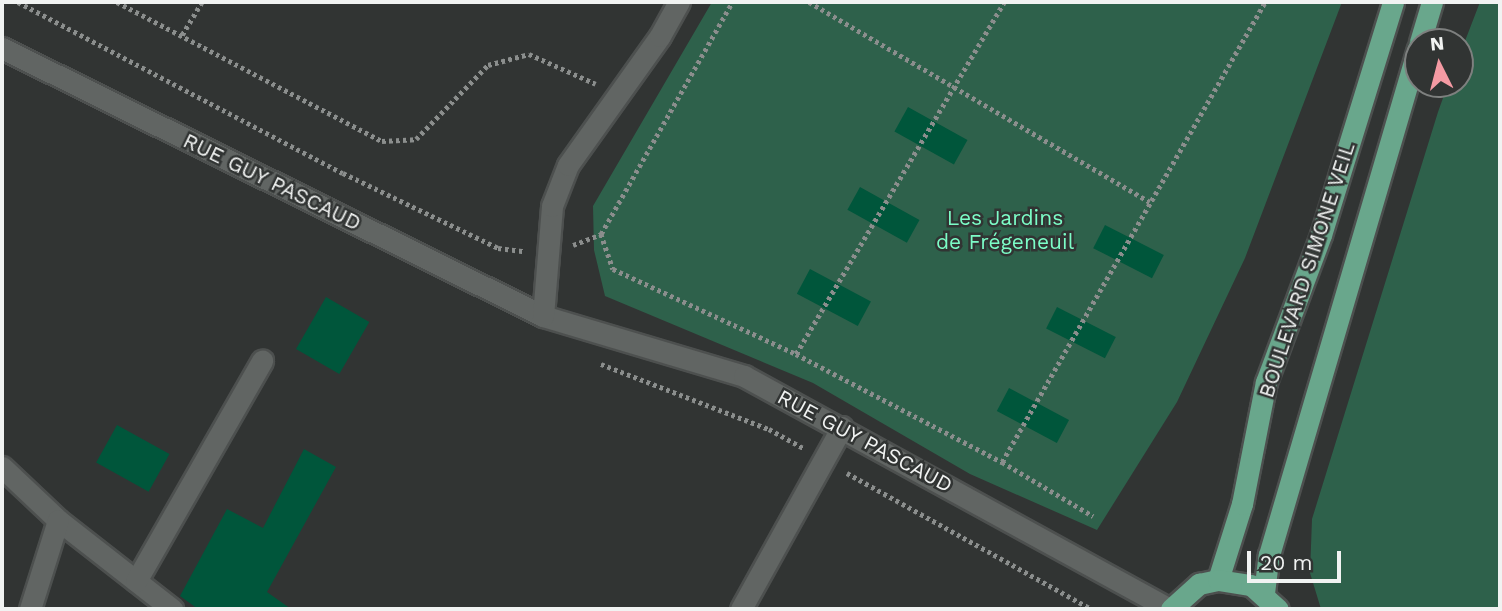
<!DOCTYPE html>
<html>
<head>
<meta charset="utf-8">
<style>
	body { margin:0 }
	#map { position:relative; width:1502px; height:611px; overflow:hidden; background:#313433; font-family:"Work Sans",sans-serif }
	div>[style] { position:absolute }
	.green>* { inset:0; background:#2e614b }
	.building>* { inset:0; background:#00563b; transform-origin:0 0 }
	.path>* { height:4.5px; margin-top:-2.25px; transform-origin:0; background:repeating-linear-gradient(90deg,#8b8e8d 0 3.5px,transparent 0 7px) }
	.roads { filter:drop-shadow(2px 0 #4d504f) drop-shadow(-2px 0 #4d504f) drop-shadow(0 2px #4d504f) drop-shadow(0 -2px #4d504f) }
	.minor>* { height:21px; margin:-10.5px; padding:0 10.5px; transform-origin:10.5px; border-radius:10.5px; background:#616563 }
	.major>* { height:21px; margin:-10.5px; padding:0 10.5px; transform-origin:10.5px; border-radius:10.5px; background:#69a78c }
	span { translate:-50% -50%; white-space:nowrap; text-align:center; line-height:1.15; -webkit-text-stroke:5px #313433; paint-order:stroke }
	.street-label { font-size:21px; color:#f1f3f2 }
	.park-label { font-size:21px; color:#7cfdc7 }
	.frame { position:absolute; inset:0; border:4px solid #f1f3f2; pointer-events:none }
	.north { position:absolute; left:1404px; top:28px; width:70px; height:70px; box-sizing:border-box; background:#313433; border:2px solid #7e807f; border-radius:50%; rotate:354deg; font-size:19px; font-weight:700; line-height:28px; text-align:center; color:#f1f3f2 }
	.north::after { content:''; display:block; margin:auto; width:24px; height:32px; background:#f49aa3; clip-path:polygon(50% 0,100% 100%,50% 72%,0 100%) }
	.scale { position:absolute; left:1247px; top:551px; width:94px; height:32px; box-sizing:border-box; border:4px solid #f1f3f2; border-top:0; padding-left:9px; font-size:21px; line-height:24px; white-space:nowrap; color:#f1f3f2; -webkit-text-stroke:5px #313433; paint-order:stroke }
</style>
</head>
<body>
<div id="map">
	<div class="green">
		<i style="clip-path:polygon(712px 2px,1342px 2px,1245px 258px,1177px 402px,1097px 530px,970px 474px,813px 383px,605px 296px,594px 250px,593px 206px)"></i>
		<i style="clip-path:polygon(1480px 2px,1500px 2px,1500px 609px,1321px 609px,1310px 573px,1312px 519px,1438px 112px,1448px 84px,1460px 84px,1460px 54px)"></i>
	</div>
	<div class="building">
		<i style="left:908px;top:107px;width:68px;height:28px;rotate:29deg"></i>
		<i style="left:860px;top:187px;width:68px;height:26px;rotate:29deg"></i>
		<i style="left:1105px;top:225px;width:66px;height:26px;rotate:27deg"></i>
		<i style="left:810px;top:269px;width:69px;height:28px;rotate:28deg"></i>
		<i style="left:326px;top:297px;width:50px;height:60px;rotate:30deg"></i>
		<i style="left:1057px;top:307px;width:66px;height:24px;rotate:27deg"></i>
		<i style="left:1009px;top:388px;width:68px;height:26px;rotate:28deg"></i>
		<i style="left:117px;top:425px;width:60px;height:43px;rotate:29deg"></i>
		<i style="clip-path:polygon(304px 449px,336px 467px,267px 592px,291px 609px,198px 609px,180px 596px,227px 509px,263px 528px)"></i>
	</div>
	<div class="path">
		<i style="left:18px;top:2px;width:367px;rotate:27.8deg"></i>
		<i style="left:343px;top:173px;width:172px;rotate:25.8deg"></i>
		<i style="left:498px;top:248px;width:26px;rotate:7deg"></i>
		<i style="left:117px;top:2px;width:299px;rotate:27.7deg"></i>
		<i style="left:382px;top:141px;width:34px;rotate:-3deg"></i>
		<i style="left:416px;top:139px;width:103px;rotate:-45.8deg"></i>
		<i style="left:488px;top:65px;width:42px;rotate:-15deg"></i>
		<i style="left:529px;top:54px;width:73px;rotate:24.1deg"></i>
		<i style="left:809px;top:2px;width:395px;rotate:30.4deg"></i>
		<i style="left:182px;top:35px;width:39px;rotate:-59deg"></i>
		<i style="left:601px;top:234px;width:37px;rotate:71deg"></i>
		<i style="left:613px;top:269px;width:202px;rotate:24.9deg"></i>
		<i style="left:796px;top:354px;width:233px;rotate:27.7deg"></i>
		<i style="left:1002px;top:462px;width:106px;rotate:30.7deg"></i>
		<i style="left:573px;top:245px;width:30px;rotate:-21deg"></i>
		<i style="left:601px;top:234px;width:266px;rotate:-60.5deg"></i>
		<i style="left:796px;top:354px;width:409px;rotate:-59.4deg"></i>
		<i style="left:601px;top:364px;width:180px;rotate:21.2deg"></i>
		<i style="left:769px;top:429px;width:39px;rotate:29deg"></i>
		<i style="left:1002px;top:462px;width:530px;rotate:-60.24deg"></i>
		<i style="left:847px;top:473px;width:279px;rotate:29.1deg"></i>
	</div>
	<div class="roads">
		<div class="minor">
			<i style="left:2px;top:48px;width:604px;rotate:26.35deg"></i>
			<i style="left:543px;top:316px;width:210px;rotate:16.6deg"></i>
			<i style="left:744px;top:376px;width:485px;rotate:28.7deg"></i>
			<i style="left:543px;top:316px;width:110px;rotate:-85.3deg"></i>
			<i style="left:552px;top:206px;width:44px;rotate:-68.7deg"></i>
			<i style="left:568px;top:165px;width:158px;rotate:-54.5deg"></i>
			<i style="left:660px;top:36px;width:39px;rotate:-61deg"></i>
			<i style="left:2px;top:467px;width:77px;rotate:43.4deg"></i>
			<i style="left:58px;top:520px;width:145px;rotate:38deg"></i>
			<i style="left:136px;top:581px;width:254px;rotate:-60.2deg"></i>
			<i style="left:30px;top:609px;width:93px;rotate:-72.5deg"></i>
			<i style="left:741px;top:609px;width:208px;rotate:-61deg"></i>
		</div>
		<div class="major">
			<i style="left:1420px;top:42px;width:42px;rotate:-73.3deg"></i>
			<i style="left:1218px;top:580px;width:80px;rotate:-72.5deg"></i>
			<i style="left:1242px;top:504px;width:124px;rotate:-78.9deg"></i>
			<i style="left:1266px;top:382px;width:157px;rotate:-69.5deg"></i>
			<i style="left:1321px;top:235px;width:244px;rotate:-72.8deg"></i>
			<i style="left:1264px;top:593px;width:38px;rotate:-83deg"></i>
			<i style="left:1269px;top:555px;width:528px;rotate:-73.62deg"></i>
			<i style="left:1171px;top:609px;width:38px;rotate:-42deg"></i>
			<i style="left:1199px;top:584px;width:19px;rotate:-12deg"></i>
			<i style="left:1218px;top:580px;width:33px;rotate:9deg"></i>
			<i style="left:1251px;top:585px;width:36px;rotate:42deg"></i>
		</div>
	</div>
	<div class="street-label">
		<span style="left:272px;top:182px;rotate:26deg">RUE GUY PASCAUD</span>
		<span style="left:1307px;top:270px;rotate:-72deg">BOULEVARD SIMONE VEIL</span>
		<span style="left:865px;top:441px;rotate:28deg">RUE GUY PASCAUD</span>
	</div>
	<div class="park-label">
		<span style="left:1005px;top:230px">Les Jardins<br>de Frégeneuil</span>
	</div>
	<div class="frame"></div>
	<div class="north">N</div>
	<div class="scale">20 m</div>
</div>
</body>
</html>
